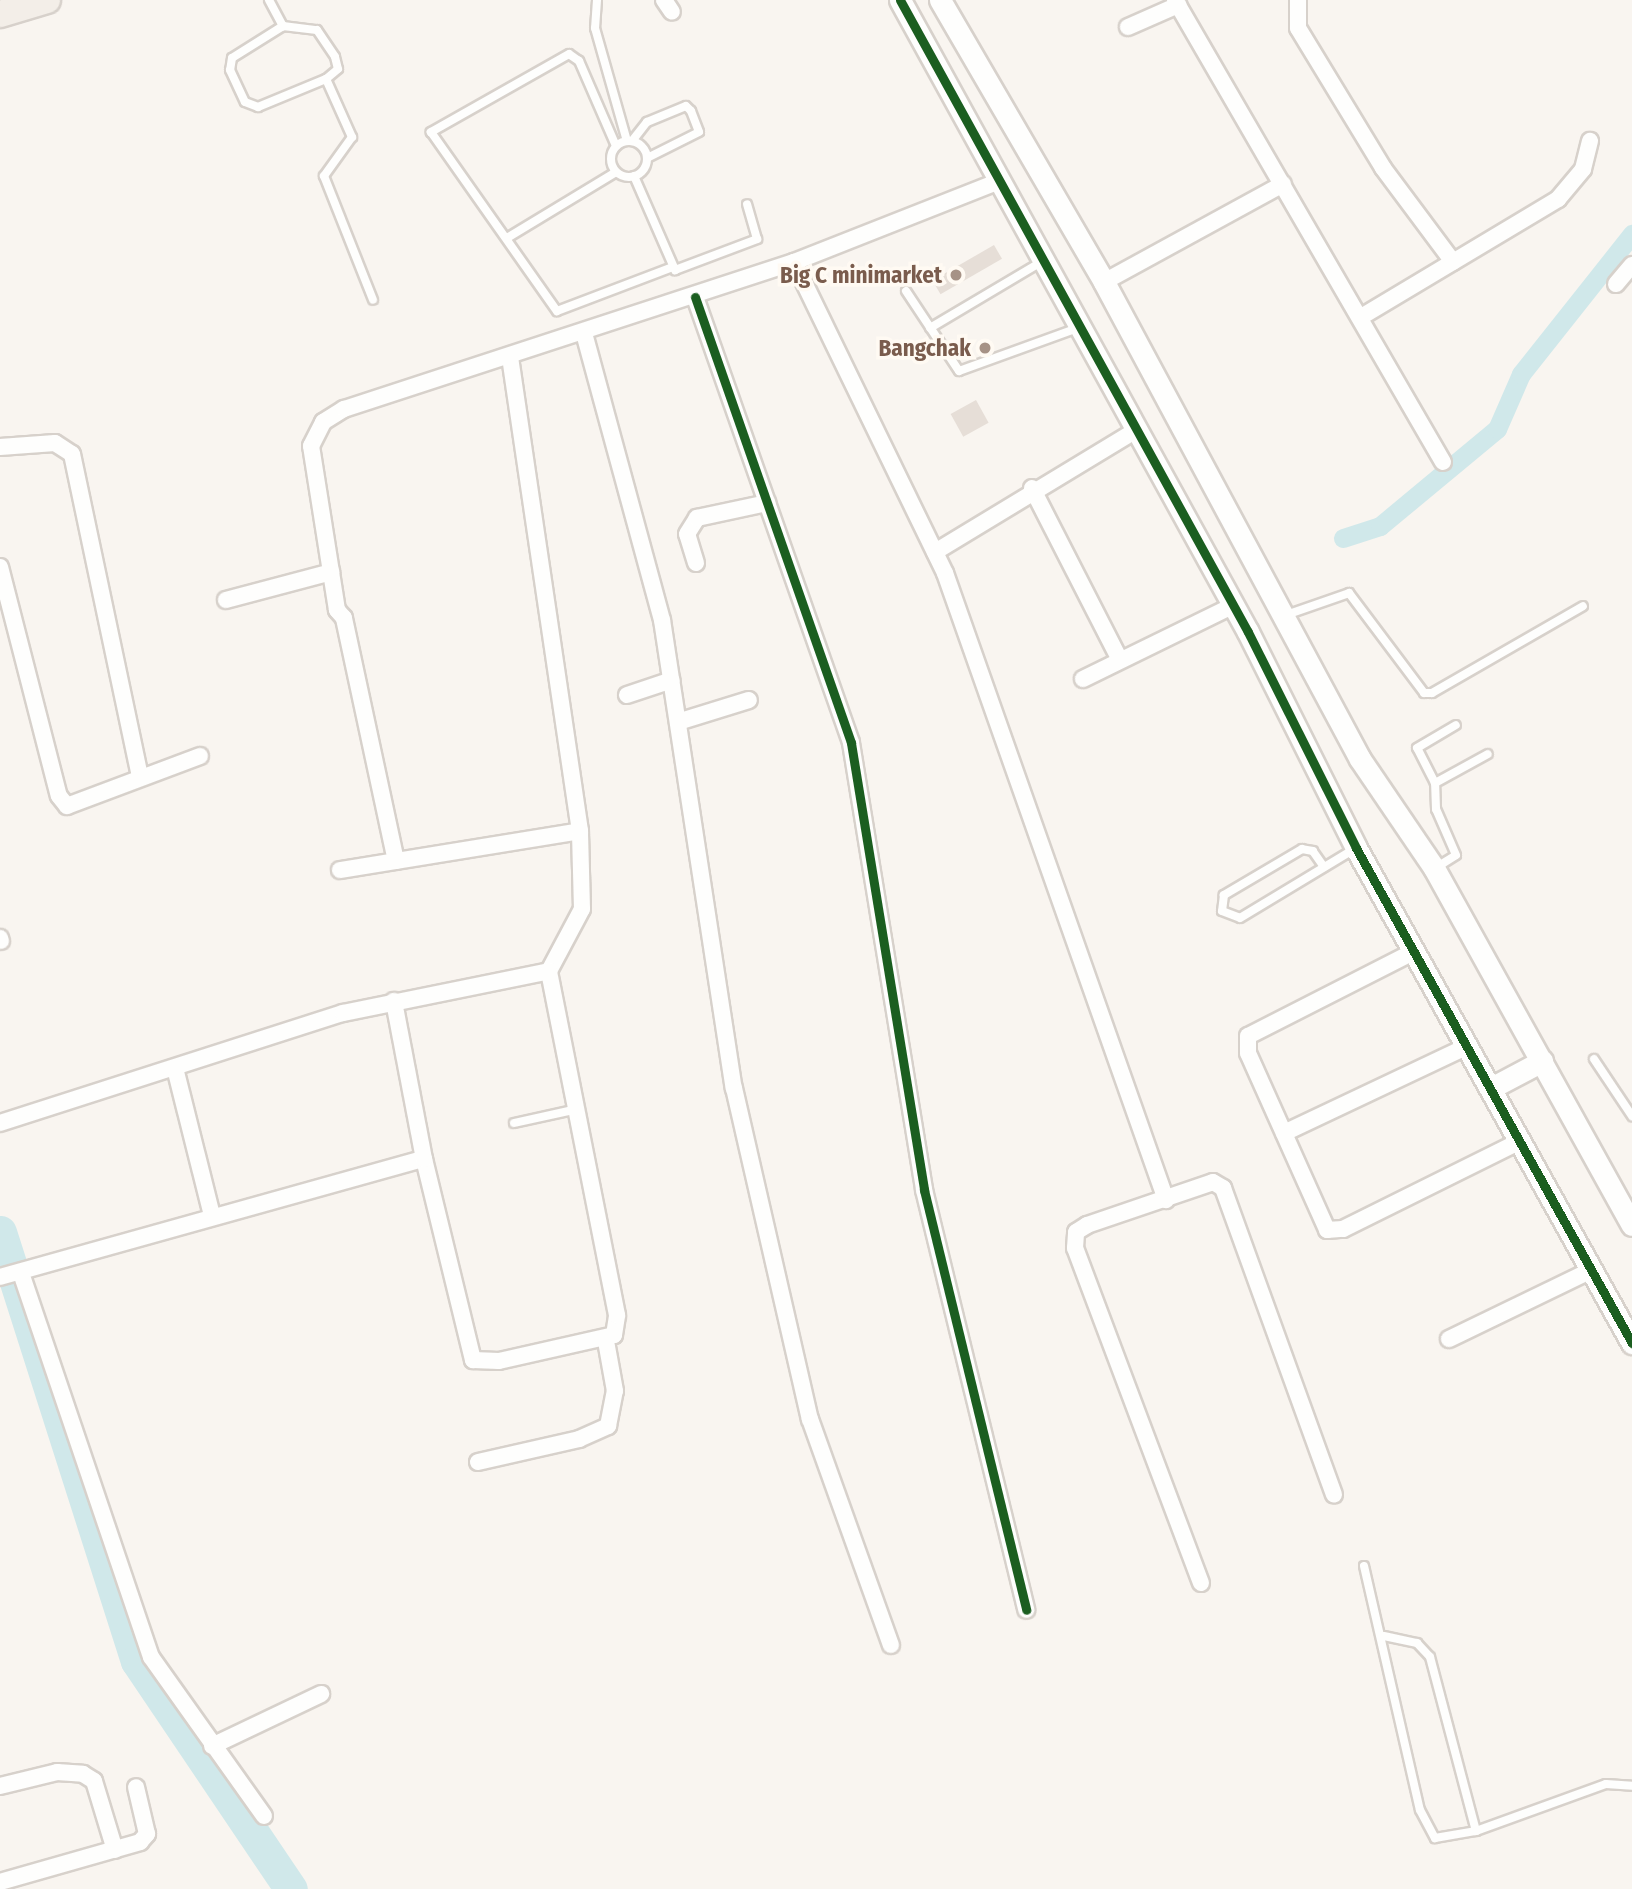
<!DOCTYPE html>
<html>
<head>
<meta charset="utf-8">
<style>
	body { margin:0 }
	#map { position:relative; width:1632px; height:1889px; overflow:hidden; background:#f9f5f0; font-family:"Fira Sans Condensed",sans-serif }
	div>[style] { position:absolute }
	.canal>* { height:19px; margin:-9.5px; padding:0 9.5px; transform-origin:9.5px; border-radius:9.5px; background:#d0e8ea }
	.river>* { height:33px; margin:-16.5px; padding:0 16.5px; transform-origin:16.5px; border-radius:16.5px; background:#d0e8ea }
	.building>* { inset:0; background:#e6ded7; transform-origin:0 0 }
	.roads { filter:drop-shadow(2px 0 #d7d1cb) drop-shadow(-2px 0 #d7d1cb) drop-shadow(0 2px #d7d1cb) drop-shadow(0 -2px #d7d1cb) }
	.service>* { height:8px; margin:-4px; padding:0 4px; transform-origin:4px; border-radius:4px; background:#fefefd }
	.service>.ring { margin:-4px; padding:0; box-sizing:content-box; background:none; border:8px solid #fefefd; border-radius:50% }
	.minor>* { height:16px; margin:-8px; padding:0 8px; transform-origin:8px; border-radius:8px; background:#fefefd }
	.tertiary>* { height:21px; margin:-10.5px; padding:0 10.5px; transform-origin:10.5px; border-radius:10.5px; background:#fefefd }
	.primary>* { height:26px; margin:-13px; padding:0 13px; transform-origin:13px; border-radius:13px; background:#f3eee8 }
	.cycleway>* { height:9px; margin:-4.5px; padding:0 4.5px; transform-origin:4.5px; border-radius:4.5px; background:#1b5e20 }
	.dots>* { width:19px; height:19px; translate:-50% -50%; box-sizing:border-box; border:4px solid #fffaf3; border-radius:50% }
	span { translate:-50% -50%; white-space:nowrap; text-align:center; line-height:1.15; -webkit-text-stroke:7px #fffaf3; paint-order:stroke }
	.poi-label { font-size:23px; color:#7a5c4d; font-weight:700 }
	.right { translate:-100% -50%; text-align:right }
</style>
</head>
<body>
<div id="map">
	<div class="canal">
		<i style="left:1343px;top:538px;width:39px;rotate:-18deg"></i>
		<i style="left:1380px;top:526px;width:152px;rotate:-39.7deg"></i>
		<i style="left:1497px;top:429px;width:60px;rotate:-66.4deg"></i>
		<i style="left:1521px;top:374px;width:179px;rotate:-51.6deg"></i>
	</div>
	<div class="river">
		<i style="left:0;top:1232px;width:450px;rotate:72.3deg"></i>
		<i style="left:137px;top:1661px;width:275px;rotate:56deg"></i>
	</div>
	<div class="building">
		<i style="left:994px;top:245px;width:16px;height:71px;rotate:60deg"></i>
		<i style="left:976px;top:400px;width:26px;height:29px;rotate:61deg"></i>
	</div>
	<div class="roads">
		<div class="service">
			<i style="left:269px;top:0;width:30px;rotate:62deg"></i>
			<i style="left:283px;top:26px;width:34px;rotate:7deg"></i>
			<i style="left:317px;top:30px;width:32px;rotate:56deg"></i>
			<i style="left:335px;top:57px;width:12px;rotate:76deg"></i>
			<i style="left:338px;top:69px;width:16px;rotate:140deg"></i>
			<i style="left:326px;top:79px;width:64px;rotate:65.9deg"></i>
			<i style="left:352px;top:137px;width:48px;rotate:125.7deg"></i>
			<i style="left:324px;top:176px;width:133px;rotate:68.4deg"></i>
			<i style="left:597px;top:0;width:28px;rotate:94deg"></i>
			<i style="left:595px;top:28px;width:117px;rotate:74.2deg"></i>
			<i style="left:283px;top:26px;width:60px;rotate:147.9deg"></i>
			<i style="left:232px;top:58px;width:12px;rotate:99deg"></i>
			<i style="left:230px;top:70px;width:35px;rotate:65deg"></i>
			<i style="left:245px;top:102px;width:14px;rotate:21deg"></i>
			<i style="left:258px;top:107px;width:74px;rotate:-22.4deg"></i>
			<i class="ring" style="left:611px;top:141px;width:28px;height:28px"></i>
			<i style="left:632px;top:141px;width:24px;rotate:-52deg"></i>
			<i style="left:647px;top:122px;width:42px;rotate:-22.3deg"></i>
			<i style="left:686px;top:106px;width:7px;rotate:45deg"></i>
			<i style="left:691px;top:111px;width:22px;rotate:69deg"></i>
			<i style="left:699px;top:132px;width:58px;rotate:153.4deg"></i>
			<i style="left:616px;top:146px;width:93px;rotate:-113.5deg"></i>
			<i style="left:579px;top:61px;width:12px;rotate:-145deg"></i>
			<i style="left:569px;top:54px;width:159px;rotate:150.5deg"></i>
			<i style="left:431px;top:132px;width:219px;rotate:54.9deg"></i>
			<i style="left:557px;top:311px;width:121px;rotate:-20.8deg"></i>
			<i style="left:634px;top:176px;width:103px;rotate:66.4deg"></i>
			<i style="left:675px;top:270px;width:88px;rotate:-20.7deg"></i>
			<i style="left:757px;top:239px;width:36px;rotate:-106deg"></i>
			<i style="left:507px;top:238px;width:127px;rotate:-31.2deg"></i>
			<i style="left:906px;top:291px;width:96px;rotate:56.5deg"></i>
			<i style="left:959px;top:371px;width:127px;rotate:-19.9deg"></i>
			<i style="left:930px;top:328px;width:129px;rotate:-30.7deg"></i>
			<i style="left:1286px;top:615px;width:67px;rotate:-19.2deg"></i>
			<i style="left:1349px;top:593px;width:125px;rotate:53.1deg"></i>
			<i style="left:1424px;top:693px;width:8px"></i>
			<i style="left:1432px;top:693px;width:174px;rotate:-29.9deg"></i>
			<i style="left:1435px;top:783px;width:39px;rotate:-117deg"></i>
			<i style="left:1417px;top:748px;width:45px;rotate:-30.5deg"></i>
			<i style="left:1324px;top:867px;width:19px;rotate:-125deg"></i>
			<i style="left:1313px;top:851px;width:11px;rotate:-170deg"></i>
			<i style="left:1302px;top:849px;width:91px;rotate:149.5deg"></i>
			<i style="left:1224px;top:895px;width:16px;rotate:97deg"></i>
			<i style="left:1222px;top:911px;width:19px;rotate:21deg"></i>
			<i style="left:1240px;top:918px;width:135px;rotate:-31.1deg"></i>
			<i style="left:1437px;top:867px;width:22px;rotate:-32deg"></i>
			<i style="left:1456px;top:855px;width:50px;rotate:-113.5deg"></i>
			<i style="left:1436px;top:809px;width:26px;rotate:-92deg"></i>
			<i style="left:1435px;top:783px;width:60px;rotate:-28.7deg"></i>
			<i style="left:1594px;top:1059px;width:69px;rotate:56.3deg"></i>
			<i style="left:514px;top:1123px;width:60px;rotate:-12.4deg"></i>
			<i style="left:1364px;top:1566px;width:250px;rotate:77.1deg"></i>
			<i style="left:1420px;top:1810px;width:32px;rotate:62deg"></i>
			<i style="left:1435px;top:1838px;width:42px;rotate:-9.7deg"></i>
			<i style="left:1476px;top:1831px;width:138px;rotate:-19.9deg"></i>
			<i style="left:1606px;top:1784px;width:26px;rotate:4deg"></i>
			<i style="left:1384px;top:1636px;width:34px;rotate:12deg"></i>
			<i style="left:1417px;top:1643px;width:19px;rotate:47deg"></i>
			<i style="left:1430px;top:1657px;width:180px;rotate:75.2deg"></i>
		</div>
		<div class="minor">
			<i style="left:664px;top:0;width:14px;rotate:56deg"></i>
			<i style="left:1175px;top:0;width:534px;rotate:59.88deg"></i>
			<i style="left:1298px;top:0;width:28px;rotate:90deg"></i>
			<i style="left:1298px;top:28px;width:164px;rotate:58.7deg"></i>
			<i style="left:1383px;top:168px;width:117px;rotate:53.3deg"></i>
			<i style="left:1128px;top:27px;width:55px;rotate:-23.7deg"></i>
			<i style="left:794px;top:262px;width:346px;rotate:64.1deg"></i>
			<i style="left:945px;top:573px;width:665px;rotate:70.58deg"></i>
			<i style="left:1104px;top:282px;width:204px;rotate:-28.7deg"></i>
			<i style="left:1616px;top:284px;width:25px;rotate:-50deg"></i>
			<i style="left:695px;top:297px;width:472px;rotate:70.7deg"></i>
			<i style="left:851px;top:743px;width:453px;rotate:80.7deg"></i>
			<i style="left:924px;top:1190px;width:432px;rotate:76.3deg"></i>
			<i style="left:1361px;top:317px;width:230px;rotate:-30.9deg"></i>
			<i style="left:1558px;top:199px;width:39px;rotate:-50deg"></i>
			<i style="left:1583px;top:169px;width:29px;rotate:-76deg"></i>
			<i style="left:584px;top:333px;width:297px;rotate:74.8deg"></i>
			<i style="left:662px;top:620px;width:474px;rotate:81.3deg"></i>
			<i style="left:734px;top:1088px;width:340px;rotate:77.1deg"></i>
			<i style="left:810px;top:1419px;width:240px;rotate:70.3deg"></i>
			<i style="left:0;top:447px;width:55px;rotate:-4.2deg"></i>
			<i style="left:55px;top:443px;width:20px;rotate:33deg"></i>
			<i style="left:72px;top:454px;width:330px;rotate:78.1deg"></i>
			<i style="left:1032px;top:488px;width:193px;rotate:62.9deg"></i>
			<i style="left:935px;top:552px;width:234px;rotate:-31.2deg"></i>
			<i style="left:696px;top:563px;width:30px;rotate:-107deg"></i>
			<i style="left:687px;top:534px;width:19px;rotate:-58deg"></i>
			<i style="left:697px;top:518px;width:72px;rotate:-12.1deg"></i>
			<i style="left:0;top:567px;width:236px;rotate:75.6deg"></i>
			<i style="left:59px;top:796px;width:13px;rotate:51deg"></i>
			<i style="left:67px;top:806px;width:142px;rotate:-20.6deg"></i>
			<i style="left:226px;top:600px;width:109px;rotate:-14.9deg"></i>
			<i style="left:1083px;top:679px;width:168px;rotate:-26.1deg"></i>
			<i style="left:627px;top:695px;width:47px;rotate:-18.4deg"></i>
			<i style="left:681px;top:721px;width:71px;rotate:-17.2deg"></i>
			<i style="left:396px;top:861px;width:249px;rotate:-102.1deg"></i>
			<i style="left:344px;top:618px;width:11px;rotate:-131deg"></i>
			<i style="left:337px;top:610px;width:166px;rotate:-99deg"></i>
			<i style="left:311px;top:446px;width:27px;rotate:-63deg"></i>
			<i style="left:323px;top:422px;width:25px;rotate:-32deg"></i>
			<i style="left:344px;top:409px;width:473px;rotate:-18.1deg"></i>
			<i style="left:794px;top:262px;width:218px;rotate:-21.5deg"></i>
			<i style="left:340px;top:870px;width:243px;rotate:-9.2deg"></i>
			<i style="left:0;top:938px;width:3px;rotate:72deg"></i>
			<i style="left:1415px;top:951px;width:187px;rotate:153deg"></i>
			<i style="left:1248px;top:1036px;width:17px;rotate:90deg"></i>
			<i style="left:1248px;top:1053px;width:194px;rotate:65.9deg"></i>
			<i style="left:1327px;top:1230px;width:16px;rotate:-4deg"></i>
			<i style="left:1343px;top:1229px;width:198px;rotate:-26.4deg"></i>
			<i style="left:175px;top:1068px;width:152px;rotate:75.9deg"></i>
			<i style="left:0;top:1123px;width:360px;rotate:-17.8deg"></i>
			<i style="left:343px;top:1013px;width:210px;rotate:-11.5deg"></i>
			<i style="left:549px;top:971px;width:70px;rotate:-62deg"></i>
			<i style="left:582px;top:909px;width:78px;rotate:-91.5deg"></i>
			<i style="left:580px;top:831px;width:479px;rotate:-98.4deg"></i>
			<i style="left:1284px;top:1133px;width:204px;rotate:-25.3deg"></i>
			<i style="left:424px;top:1159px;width:207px;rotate:76.3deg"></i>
			<i style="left:473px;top:1360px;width:26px;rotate:2deg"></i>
			<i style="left:499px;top:1361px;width:118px;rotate:-12.7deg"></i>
			<i style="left:614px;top:1335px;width:20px;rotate:-81deg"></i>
			<i style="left:617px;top:1315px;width:351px;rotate:-101.2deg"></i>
			<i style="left:21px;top:1273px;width:405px;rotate:71.3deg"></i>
			<i style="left:151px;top:1657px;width:195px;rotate:54.6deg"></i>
			<i style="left:0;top:1277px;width:440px;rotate:-15.6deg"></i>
			<i style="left:424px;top:1159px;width:161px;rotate:-100.8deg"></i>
			<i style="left:1449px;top:1339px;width:159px;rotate:-25.8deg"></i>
			<i style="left:478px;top:1462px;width:104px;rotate:-12.8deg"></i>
			<i style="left:579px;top:1439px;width:32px;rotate:-24deg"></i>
			<i style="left:608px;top:1426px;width:36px;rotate:-79deg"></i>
			<i style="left:615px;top:1391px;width:51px;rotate:-100.2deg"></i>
			<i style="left:1201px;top:1583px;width:358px;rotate:-110.6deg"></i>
			<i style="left:1075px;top:1248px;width:16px;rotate:-86deg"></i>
			<i style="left:1076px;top:1232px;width:13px;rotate:-32deg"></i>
			<i style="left:1087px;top:1225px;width:133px;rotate:-18.8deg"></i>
			<i style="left:1213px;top:1182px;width:12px;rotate:31deg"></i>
			<i style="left:1223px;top:1188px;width:326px;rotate:70.1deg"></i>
			<i style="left:212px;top:1746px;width:121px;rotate:-25.5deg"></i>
			<i style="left:0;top:1786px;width:59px;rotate:-13.8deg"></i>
			<i style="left:57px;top:1772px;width:26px;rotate:4deg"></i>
			<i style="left:83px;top:1774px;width:13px;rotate:32deg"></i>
			<i style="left:94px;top:1781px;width:72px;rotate:73.1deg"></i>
			<i style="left:0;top:1882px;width:146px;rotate:-15.9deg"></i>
			<i style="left:140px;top:1842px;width:11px;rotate:-49deg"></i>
			<i style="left:147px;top:1834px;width:48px;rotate:-103.2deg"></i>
		</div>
		<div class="tertiary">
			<i style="left:900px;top:0;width:721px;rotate:61.16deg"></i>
			<i style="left:1248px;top:632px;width:241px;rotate:63.4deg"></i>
			<i style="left:1356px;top:848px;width:567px;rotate:60.86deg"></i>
			<i style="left:940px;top:0;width:326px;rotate:59.8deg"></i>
			<i style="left:1104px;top:282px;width:541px;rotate:61.78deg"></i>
			<i style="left:1360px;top:759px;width:132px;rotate:55.8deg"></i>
			<i style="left:1434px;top:868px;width:408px;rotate:61deg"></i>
			<i style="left:1491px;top:1088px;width:58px;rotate:-27.9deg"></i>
		</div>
		<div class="primary">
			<i style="left:0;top:14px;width:49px;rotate:-16.6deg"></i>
		</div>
	</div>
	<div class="cycleway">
		<i style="left:900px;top:0;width:721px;rotate:61.16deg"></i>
		<i style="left:1248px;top:632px;width:241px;rotate:63.4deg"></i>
		<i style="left:1356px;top:848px;width:567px;rotate:60.86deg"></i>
		<i style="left:695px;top:297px;width:472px;rotate:70.7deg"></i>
		<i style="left:851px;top:743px;width:453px;rotate:80.7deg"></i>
		<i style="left:924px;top:1190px;width:432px;rotate:76.3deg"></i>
	</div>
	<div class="dots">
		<i style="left:956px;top:275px;background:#a69286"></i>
		<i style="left:985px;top:348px;background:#a69286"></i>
	</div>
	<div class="poi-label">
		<span class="right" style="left:942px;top:275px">Big C minimarket</span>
		<span class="right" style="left:971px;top:348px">Bangchak</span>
	</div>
</div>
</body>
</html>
